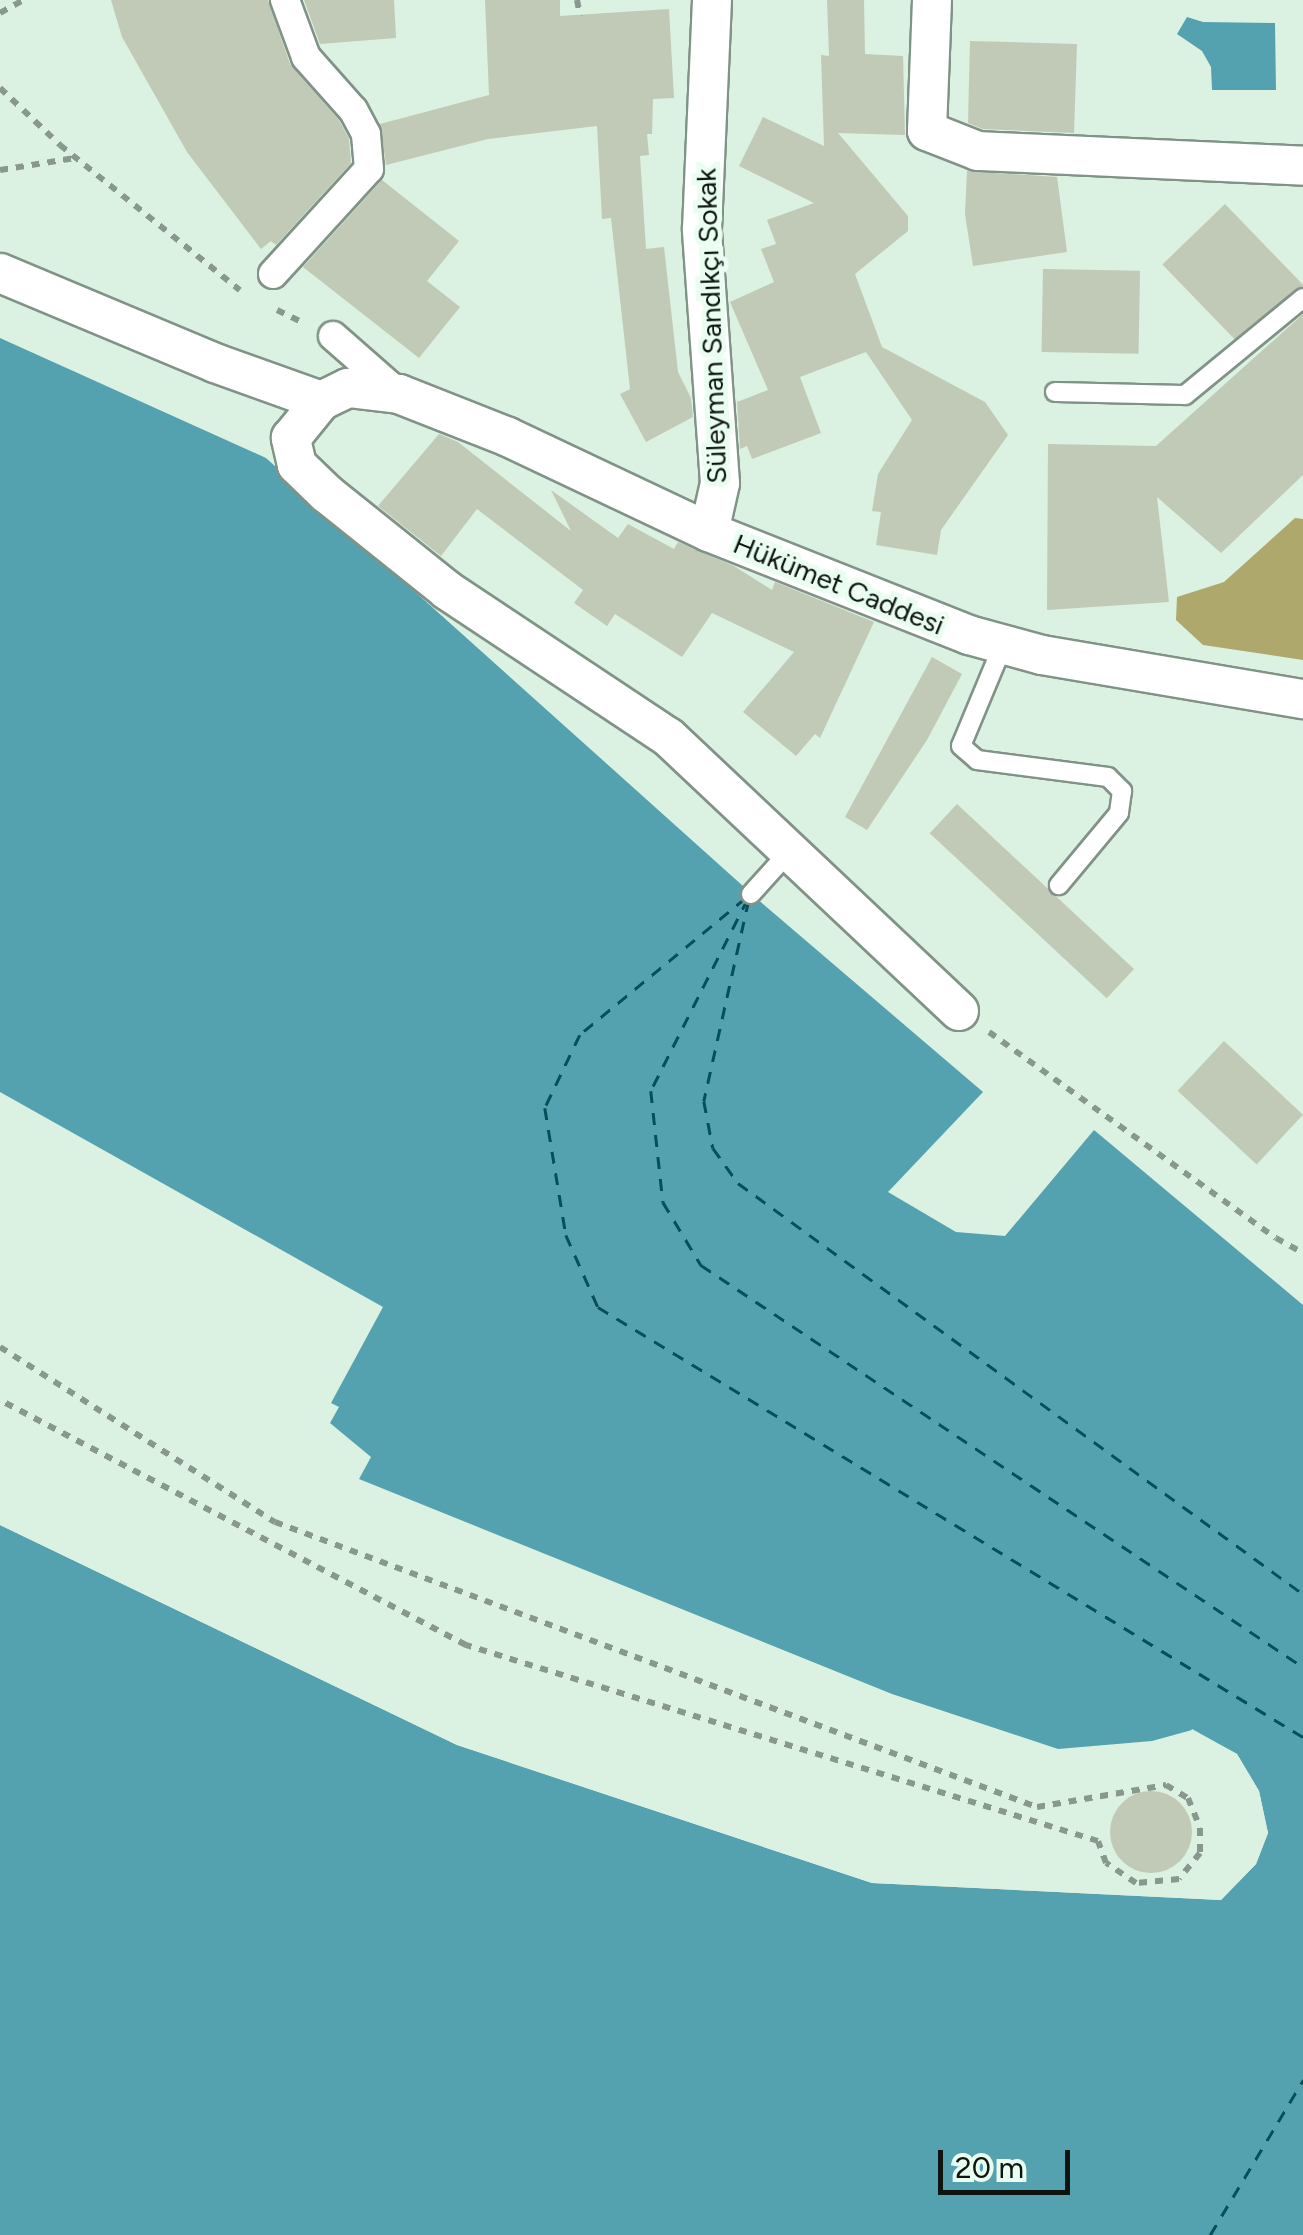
<!DOCTYPE html>
<html>
<head>
<meta charset="utf-8">
<style>
	body { margin:0 }
	#map { position:relative; width:1303px; height:2235px; overflow:hidden; background:#dbf1e2; font-family:Figtree,sans-serif }
	div>[style] { position:absolute }
	.forest>* { inset:0; background:#afa86c }
	.water>* { inset:0; background:#54a2b0 }
	.pier>* { inset:0; background:#dbf1e2 }
	.ferry>* { height:2.5px; margin-top:-1.25px; transform-origin:0; background:repeating-linear-gradient(90deg,#064f59 0 12px,transparent 0 22px) }
	.building>* { inset:0; background:#c0cab6; transform-origin:0 0 }
	.round { border-radius:50% }
	.path>* { height:6px; margin-top:-3px; transform-origin:0; background:repeating-linear-gradient(90deg,#88988e 0 8px,transparent 0 16px) }
	.roads { filter:drop-shadow(2px 0 #809386) drop-shadow(-2px 0 #809386) drop-shadow(0 2px #809386) drop-shadow(0 -2px #809386) }
	.service>* { height:18px; margin:-9px; padding:0 9px; transform-origin:9px; border-radius:9px; background:#fff }
	.pedestrian>* { height:28px; margin:-14px; padding:0 14px; transform-origin:14px; border-radius:14px; background:#fff }
	.minor>* { height:38px; margin:-19px; padding:0 19px; transform-origin:19px; border-radius:19px; background:#fff }
	span { translate:-50% -50%; white-space:nowrap; text-align:center; line-height:1.15; -webkit-text-stroke:10px #e9fef0; paint-order:stroke }
	.street-label { font-size:28px; color:#0e1511 }
	.scale { position:absolute; left:938px; top:2150px; width:132px; height:45px; box-sizing:border-box; border:5px solid #0e1511; border-top:0; padding-left:12px; font-size:30px; line-height:35px; white-space:nowrap; color:#0e1511; -webkit-text-stroke:8px #e9fef0; paint-order:stroke }
</style>
</head>
<body>
<div id="map">
	<div class="forest">
		<i style="clip-path:polygon(1295px 518px,1303px 519px,1303px 660px,1203px 645px,1176px 620px,1177px 597px,1224px 582px)"></i>
	</div>
	<div class="water">
		<i style="clip-path:polygon(1187px 17px,1203px 22px,1275px 23px,1276px 90px,1212px 90px,1211px 67px,1202px 51px,1177px 34px)"></i>
		<i style="clip-path:polygon(0 338px,266px 458px,763px 904px,983px 1092px,888px 1192px,956px 1232px,1005px 1236px,1094px 1130px,1303px 1305px,1303px 2235px,0 2235px,0 1525px,457px 1745px,872px 1883px,1221px 1900px,1256px 1864px,1268px 1833px,1259px 1791px,1237px 1754px,1192px 1730px,1152px 1741px,1058px 1749px,892px 1694px,359px 1479px,371px 1457px,330px 1423px,339px 1407px,331px 1403px,383px 1307px,0 1092px)"></i>
	</div>
	<div class="pier">
		<i style="clip-path:polygon(0 1520px,459px 1741px,873px 1878px,1219px 1895px,1251px 1861px,1263px 1832px,1254px 1793px,1233px 1758px,1189px 1736px,1192px 1729px,1237px 1754px,1259px 1791px,1268px 1833px,1256px 1864px,1221px 1900px,872px 1883px,457px 1745px,0 1525px)"></i>
	</div>
	<div class="ferry">
		<i style="left:746px;top:898px;width:215px;rotate:140.5deg"></i>
		<i style="left:580px;top:1035px;width:81px;rotate:115.6deg"></i>
		<i style="left:545px;top:1108px;width:129px;rotate:80.6deg"></i>
		<i style="left:566px;top:1235px;width:79px;rotate:66deg"></i>
		<i style="left:598px;top:1307px;width:826px;rotate:31.38deg"></i>
		<i style="left:748px;top:899px;width:215px;rotate:116.8deg"></i>
		<i style="left:651px;top:1091px;width:112px;rotate:83.8deg"></i>
		<i style="left:663px;top:1202px;width:74px;rotate:58.9deg"></i>
		<i style="left:701px;top:1265px;width:724px;rotate:33.73deg"></i>
		<i style="left:749px;top:900px;width:206px;rotate:102.6deg"></i>
		<i style="left:704px;top:1101px;width:48px;rotate:79.2deg"></i>
		<i style="left:713px;top:1148px;width:43px;rotate:54.5deg"></i>
		<i style="left:738px;top:1183px;width:699px;rotate:36.03deg"></i>
		<i style="left:1210px;top:2235px;width:181px;rotate:-59deg"></i>
	</div>
	<div class="building">
		<i style="clip-path:polygon(111px 0,268px 0,290px 64px,339px 120px,349px 139px,351px 163px,276px 245px,271px 241px,261px 249px,187px 152px,122px 37px)"></i>
		<i style="clip-path:polygon(304px 0,394px 0,396px 38px,320px 44px)"></i>
		<i style="clip-path:polygon(485px 0,560px 0,560px 16px,669px 9px,674px 98px,653px 99px,652px 134px,647px 134px,649px 155px,640px 156px,646px 249px,664px 247px,678px 372px,691px 398px,693px 417px,646px 442px,620px 394px,630px 389px,611px 218px,602px 219px,597px 126px,488px 139px,386px 165px,380px 124px,489px 95px)"></i>
		<i style="clip-path:polygon(827px 0,864px 0,865px 54px,903px 56px,905px 135px,838px 133px,908px 216px,908px 231px,855px 274px,882px 347px,985px 402px,1008px 435px,941px 530px,937px 555px,876px 545px,881px 512px,872px 511px,878px 474px,912px 420px,866px 352px,800px 377px,821px 433px,752px 459px,747px 446px,740px 449px,737px 402px,768px 390px,730px 302px,774px 282px,761px 249px,776px 244px,767px 220px,814px 203px,739px 166px,763px 117px,824px 146px,821px 55px,829px 56px)"></i>
		<i style="clip-path:polygon(970px 41px,1077px 44px,1074px 133px,983px 129px,968px 123px)"></i>
		<i style="clip-path:polygon(967px 171px,1057px 177px,1067px 252px,973px 266px,965px 214px)"></i>
		<i style="clip-path:polygon(382px 180px,459px 241px,427px 281px,460px 307px,419px 358px,303px 267px)"></i>
		<i style="left:1225px;top:204px;width:113px;height:87px;rotate:46deg"></i>
		<i style="left:1043px;top:269px;width:97px;height:83px;rotate:1deg"></i>
		<i style="clip-path:polygon(1303px 314px,1303px 475px,1221px 553px,1157px 497px,1169px 602px,1047px 610px,1048px 444px,1156px 446px)"></i>
		<i style="clip-path:polygon(439px 434px,458px 442px,571px 531px,551px 490px,618px 538px,628px 524px,674px 549px,678px 542px,734px 566px,772px 590px,775px 582px,874px 622px,820px 738px,815px 734px,796px 756px,743px 712px,794px 652px,712px 613px,682px 657px,615px 614px,607px 626px,574px 603px,583px 590px,477px 509px,441px 556px,378px 506px)"></i>
		<i style="clip-path:polygon(932px 657px,962px 674px,927px 740px,867px 830px,845px 817px)"></i>
		<i style="left:957px;top:804px;width:242px;height:40px;rotate:43deg"></i>
		<i style="left:1224px;top:1041px;width:108px;height:68px;rotate:43deg"></i>
		<i class="round" style="left:1110px;top:1791px;width:82px;height:82px"></i>
	</div>
	<div class="path">
		<i style="left:577px;top:0;width:16px;rotate:79deg"></i>
		<i style="left:0;top:13px;width:26px;rotate:-29deg"></i>
		<i style="left:0;top:88px;width:83px;rotate:43.5deg"></i>
		<i style="left:60px;top:145px;width:231px;rotate:38.9deg"></i>
		<i style="left:0;top:170px;width:76px;rotate:-9.1deg"></i>
		<i style="left:277px;top:310px;width:28px;rotate:26deg"></i>
		<i style="left:989px;top:1032px;width:353px;rotate:35.7deg"></i>
		<i style="left:1276px;top:1238px;width:31px;rotate:29deg"></i>
		<i style="left:0;top:1347px;width:326px;rotate:32.5deg"></i>
		<i style="left:275px;top:1522px;width:814px;rotate:20.51deg"></i>
		<i style="left:1037px;top:1807px;width:131px;rotate:-9.7deg"></i>
		<i style="left:1166px;top:1785px;width:26px;rotate:31deg"></i>
		<i style="left:1188px;top:1798px;width:32px;rotate:68deg"></i>
		<i style="left:1200px;top:1828px;width:25px;rotate:90deg"></i>
		<i style="left:1200px;top:1853px;width:33px;rotate:129deg"></i>
		<i style="left:1179px;top:1879px;width:43px;rotate:174.7deg"></i>
		<i style="left:1136px;top:1883px;width:36px;rotate:-146deg"></i>
		<i style="left:1106px;top:1863px;width:23px;rotate:-110deg"></i>
		<i style="left:1098px;top:1841px;width:662px;rotate:-162.77deg"></i>
		<i style="left:466px;top:1645px;width:526px;rotate:-152.27deg"></i>
	</div>
	<div class="roads">
		<div class="service">
			<i style="left:1055px;top:392px;width:130px;rotate:1.3deg"></i>
			<i style="left:1185px;top:395px;width:153px;rotate:-39.4deg"></i>
			<i style="left:1003px;top:645px;width:109px;rotate:112.6deg"></i>
			<i style="left:961px;top:746px;width:21px;rotate:41deg"></i>
			<i style="left:977px;top:760px;width:132px;rotate:7.4deg"></i>
			<i style="left:1108px;top:777px;width:20px;rotate:45deg"></i>
			<i style="left:1122px;top:791px;width:22px;rotate:98deg"></i>
			<i style="left:1119px;top:813px;width:94px;rotate:129.8deg"></i>
			<i style="left:751px;top:894px;width:57px;rotate:-47.9deg"></i>
		</div>
		<div class="pedestrian">
			<i style="left:273px;top:274px;width:142px;rotate:-47.6deg"></i>
			<i style="left:369px;top:169px;width:35px;rotate:-95deg"></i>
			<i style="left:366px;top:134px;width:27px;rotate:-118deg"></i>
			<i style="left:353px;top:110px;width:71px;rotate:-131.6deg"></i>
			<i style="left:306px;top:57px;width:61px;rotate:-110.2deg"></i>
			<i style="left:333px;top:336px;width:88px;rotate:41.3deg"></i>
		</div>
		<div class="minor">
			<i style="left:932px;top:0;width:131px;rotate:92.2deg"></i>
			<i style="left:927px;top:131px;width:55px;rotate:21.4deg"></i>
			<i style="left:978px;top:151px;width:325px;rotate:2.6deg"></i>
			<i style="left:0;top:273px;width:233px;rotate:22.7deg"></i>
			<i style="left:215px;top:363px;width:113px;rotate:19.7deg"></i>
			<i style="left:709px;top:532px;width:50px;rotate:-77.3deg"></i>
			<i style="left:720px;top:483px;width:255px;rotate:-94.1deg"></i>
			<i style="left:702px;top:229px;width:229px;rotate:-87.5deg"></i>
			<i style="left:959px;top:1011px;width:400px;rotate:-136.7deg"></i>
			<i style="left:668px;top:737px;width:265px;rotate:-146.4deg"></i>
			<i style="left:447px;top:590px;width:154px;rotate:-141.3deg"></i>
			<i style="left:327px;top:494px;width:42px;rotate:-136deg"></i>
			<i style="left:297px;top:465px;width:28px;rotate:-103deg"></i>
			<i style="left:291px;top:438px;width:48px;rotate:-51deg"></i>
			<i style="left:321px;top:401px;width:30px;rotate:-26deg"></i>
			<i style="left:348px;top:388px;width:51px;rotate:6.7deg"></i>
			<i style="left:399px;top:394px;width:117px;rotate:21.5deg"></i>
			<i style="left:508px;top:437px;width:222px;rotate:25.3deg"></i>
			<i style="left:709px;top:532px;width:280px;rotate:21.6deg"></i>
			<i style="left:969px;top:635px;width:76px;rotate:15.3deg"></i>
			<i style="left:1042px;top:655px;width:265px;rotate:9.6deg"></i>
		</div>
	</div>
	<div class="street-label">
		<span style="left:711px;top:326px;rotate:-92deg">Süleyman Sandıkçı Sokak</span>
		<span style="left:839px;top:584px;rotate:22deg">Hükümet Caddesi</span>
	</div>
	<div class="scale">20 m</div>
</div>
</body>
</html>
